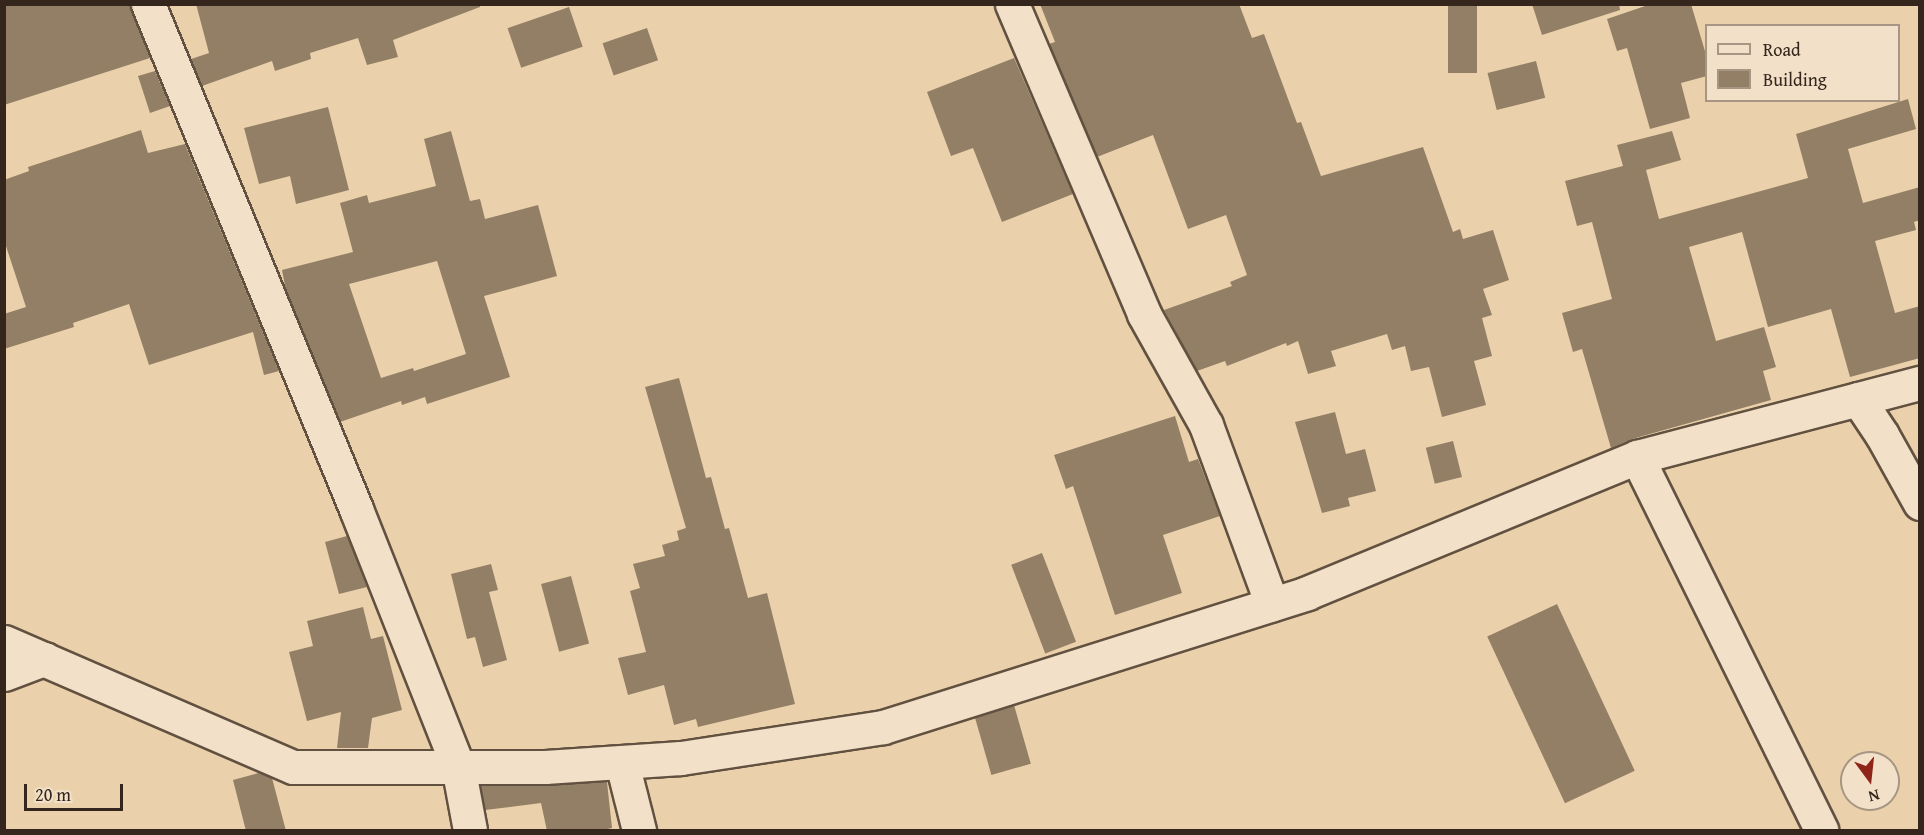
<!DOCTYPE html>
<html>
<head>
<meta charset="utf-8">
<style>
	body { margin:0 }
	#map { position:relative; width:1924px; height:835px; overflow:hidden; background:#ebd1ab; font-family:"Gentium Book Plus",serif }
	div>[style] { position:absolute }
	.building>* { inset:0; background:#937f66; transform-origin:0 0 }
	.roads { filter:drop-shadow(2px 0 #625140) drop-shadow(-2px 0 #625140) drop-shadow(0 2px #625140) drop-shadow(0 -2px #625140) }
	.minor>* { height:33px; margin:-16.5px; padding:0 16.5px; transform-origin:16.5px; border-radius:16.5px; background:#f2e1c8 }
	span { translate:-50% -50%; white-space:nowrap; text-align:center; line-height:1.15; -webkit-text-stroke:4.5px #f2e1c8; paint-order:stroke }
	.frame { position:absolute; inset:0; border:6px solid #34261c; pointer-events:none }
	.legend { position:absolute; left:1705px; top:24px; width:195px; height:78px; box-sizing:border-box; background:#f2e1c8; border:2px solid #a69683; margin:0; padding:8px 10px; list-style:none; font-size:18px; color:#34261c }
	.legend li { display:flex; align-items:center; gap:12px; height:30px }
	.legend b { width:30px; border:2px solid #a69683 }
	.north { position:absolute; left:1840px; top:751px; width:60px; height:60px; box-sizing:border-box; background:#f2e1c8; border:2px solid #a69683; border-radius:50%; rotate:165deg; font-size:16px; font-weight:700; line-height:24px; text-align:center; color:#34261c }
	.north::after { content:''; display:block; margin:auto; width:21px; height:27px; background:#8f2418; clip-path:polygon(50% 0,100% 100%,50% 72%,0 100%) }
	.scale { position:absolute; left:24px; top:784px; width:99px; height:27px; box-sizing:border-box; border:3px solid #34261c; border-top:0; padding-left:8px; font-size:18px; line-height:21px; white-space:nowrap; color:#34261c; -webkit-text-stroke:4px #f2e1c8; paint-order:stroke }
</style>
</head>
<body>
<div id="map">
	<div class="building">
		<i style="clip-path:polygon(4px 4px,130px 4px,150px 58px,4px 105px)"></i>
		<i style="clip-path:polygon(196px 4px,480px 4px,480px 7px,393px 40px,398px 57px,367px 65px,358px 38px,310px 53px,311px 59px,275px 71px,272px 61px,202px 86px,191px 59px,209px 53px)"></i>
		<i style="clip-path:polygon(1040px 4px,1239px 4px,1252px 38px,1264px 34px,1297px 123px,1301px 122px,1321px 176px,1423px 147px,1453px 232px,1460px 229px,1463px 239px,1493px 230px,1509px 280px,1483px 289px,1492px 315px,1482px 318px,1492px 356px,1474px 361px,1486px 405px,1442px 417px,1429px 367px,1411px 371px,1405px 346px,1392px 350px,1387px 334px,1331px 351px,1336px 366px,1308px 374px,1298px 341px,1287px 346px,1286px 343px,1227px 366px,1225px 361px,1197px 371px,1164px 310px,1232px 286px,1230px 282px,1247px 275px,1226px 215px,1188px 229px,1153px 135px,1097px 157px,1049px 44px,1055px 42px)"></i>
		<i style="left:1448px;top:4px;width:29px;height:69px"></i>
		<i style="clip-path:polygon(1532px 4px,1619px 4px,1620px 10px,1542px 35px)"></i>
		<i style="clip-path:polygon(1651px 4px,1691px 4px,1707px 58px,1707px 76px,1681px 83px,1690px 118px,1650px 129px,1627px 48px,1617px 51px,1607px 19px)"></i>
		<i style="left:569px;top:7px;width:42px;height:65px;rotate:71deg"></i>
		<i style="left:647px;top:28px;width:34px;height:47px;rotate:71deg"></i>
		<i style="clip-path:polygon(1014px 58px,1073px 194px,1002px 222px,973px 148px,951px 156px,927px 92px)"></i>
		<i style="left:1536px;top:61px;width:38px;height:50px;rotate:76deg"></i>
		<i style="clip-path:polygon(155px 71px,170px 106px,150px 113px,138px 76px)"></i>
		<i style="clip-path:polygon(1908px 99px,1916px 129px,1848px 149px,1863px 203px,1920px 187px,1920px 220px,1914px 222px,1916px 230px,1875px 241px,1895px 313px,1920px 306px,1920px 358px,1850px 377px,1831px 309px,1768px 327px,1742px 232px,1689px 247px,1716px 341px,1764px 327px,1776px 367px,1763px 371px,1771px 400px,1632px 439px,1611px 448px,1582px 349px,1573px 352px,1562px 313px,1612px 299px,1592px 222px,1577px 226px,1565px 181px,1623px 166px,1617px 145px,1672px 131px,1681px 160px,1646px 170px,1659px 219px,1808px 178px,1796px 134px)"></i>
		<i style="clip-path:polygon(328px 107px,349px 190px,296px 204px,290px 176px,259px 184px,244px 128px)"></i>
		<i style="clip-path:polygon(141px 130px,148px 153px,185px 144px,279px 371px,264px 375px,253px 332px,149px 365px,129px 304px,73px 323px,74px 327px,4px 349px,4px 314px,26px 307px,4px 240px,4px 180px,29px 171px,28px 167px)"></i>
		<i style="clip-path:polygon(evenodd,451px 131px,470px 201px,480px 199px,485px 219px,538px 205px,557px 276px,484px 296px,510px 377px,427px 404px,425px 397px,402px 405px,401px 401px,340px 422px,286px 291px,282px 270px,353px 252px,340px 203px,367px 195px,369px 203px,436px 186px,424px 139px,451px 131px,437px 261px,466px 354px,414px 371px,413px 368px,381px 378px,349px 284px,437px 261px)"></i>
		<i style="clip-path:polygon(679px 378px,706px 478px,711px 477px,725px 529px,729px 528px,748px 598px,767px 593px,795px 704px,698px 727px,696px 719px,674px 725px,664px 685px,628px 695px,618px 658px,646px 652px,630px 591px,640px 588px,633px 564px,665px 556px,662px 545px,679px 540px,677px 531px,686px 528px,645px 387px)"></i>
		<i style="clip-path:polygon(1335px 412px,1346px 454px,1365px 449px,1376px 491px,1348px 498px,1350px 506px,1322px 513px,1295px 422px)"></i>
		<i style="clip-path:polygon(1175px 416px,1189px 462px,1198px 459px,1220px 516px,1163px 535px,1182px 593px,1115px 615px,1073px 486px,1066px 489px,1054px 455px)"></i>
		<i style="left:1453px;top:441px;width:37px;height:28px;rotate:76deg"></i>
		<i style="clip-path:polygon(347px 536px,367px 587px,339px 594px,325px 542px)"></i>
		<i style="left:1042px;top:553px;width:95px;height:33px;rotate:69deg"></i>
		<i style="clip-path:polygon(491px 564px,498px 590px,489px 592px,507px 660px,483px 667px,475px 637px,467px 639px,451px 574px)"></i>
		<i style="left:571px;top:576px;width:70px;height:31px;rotate:75deg"></i>
		<i style="left:1557px;top:604px;width:184px;height:77px;rotate:65deg"></i>
		<i style="clip-path:polygon(363px 607px,371px 639px,383px 636px,402px 710px,372px 718px,368px 748px,337px 748px,341px 712px,307px 721px,289px 652px,313px 646px,307px 621px)"></i>
		<i style="left:1014px;top:705px;width:61px;height:41px;rotate:74deg"></i>
		<i style="clip-path:polygon(259px 773px,272px 778px,286px 831px,246px 831px,233px 780px)"></i>
		<i style="clip-path:polygon(607px 782px,612px 828px,598px 831px,547px 831px,541px 803px,485px 810px,481px 786px)"></i>
	</div>
	<div class="roads">
		<div class="minor">
			<i style="left:148px;top:4px;width:546px;rotate:67.61deg"></i>
			<i style="left:356px;top:509px;width:277px;rotate:68.4deg"></i>
			<i style="left:458px;top:766px;width:65px;rotate:79.4deg"></i>
			<i style="left:1012px;top:4px;width:337px;rotate:66.9deg"></i>
			<i style="left:1144px;top:314px;width:127px;rotate:60.8deg"></i>
			<i style="left:1206px;top:425px;width:191px;rotate:69.8deg"></i>
			<i style="left:1858px;top:399px;width:43px;rotate:56.3deg"></i>
			<i style="left:1882px;top:435px;width:78px;rotate:60.8deg"></i>
			<i style="left:1637px;top:457px;width:416px;rotate:63.7deg"></i>
			<i style="left:4px;top:642px;width:315px;rotate:23.4deg"></i>
			<i style="left:293px;top:767px;width:252px"></i>
			<i style="left:545px;top:767px;width:136px;rotate:-3.8deg"></i>
			<i style="left:681px;top:758px;width:204px;rotate:-8.7deg"></i>
			<i style="left:883px;top:727px;width:445px;rotate:-17.5deg"></i>
			<i style="left:1307px;top:593px;width:357px;rotate:-22.4deg"></i>
			<i style="left:1637px;top:457px;width:293px;rotate:-14.7deg"></i>
			<i style="left:4px;top:674px;width:43px;rotate:-20.6deg"></i>
			<i style="left:622px;top:763px;width:69px;rotate:75.8deg"></i>
		</div>
	</div>
	<div class="frame"></div>
	<ul class="legend">
	<li><b style="height:8px;background:#f2e1c8"></b>Road</li>
	<li><b style="height:16px;background:#937f66"></b>Building</li>
	</ul>
	<div class="north">N</div>
	<div class="scale">20 m</div>
</div>
</body>
</html>
